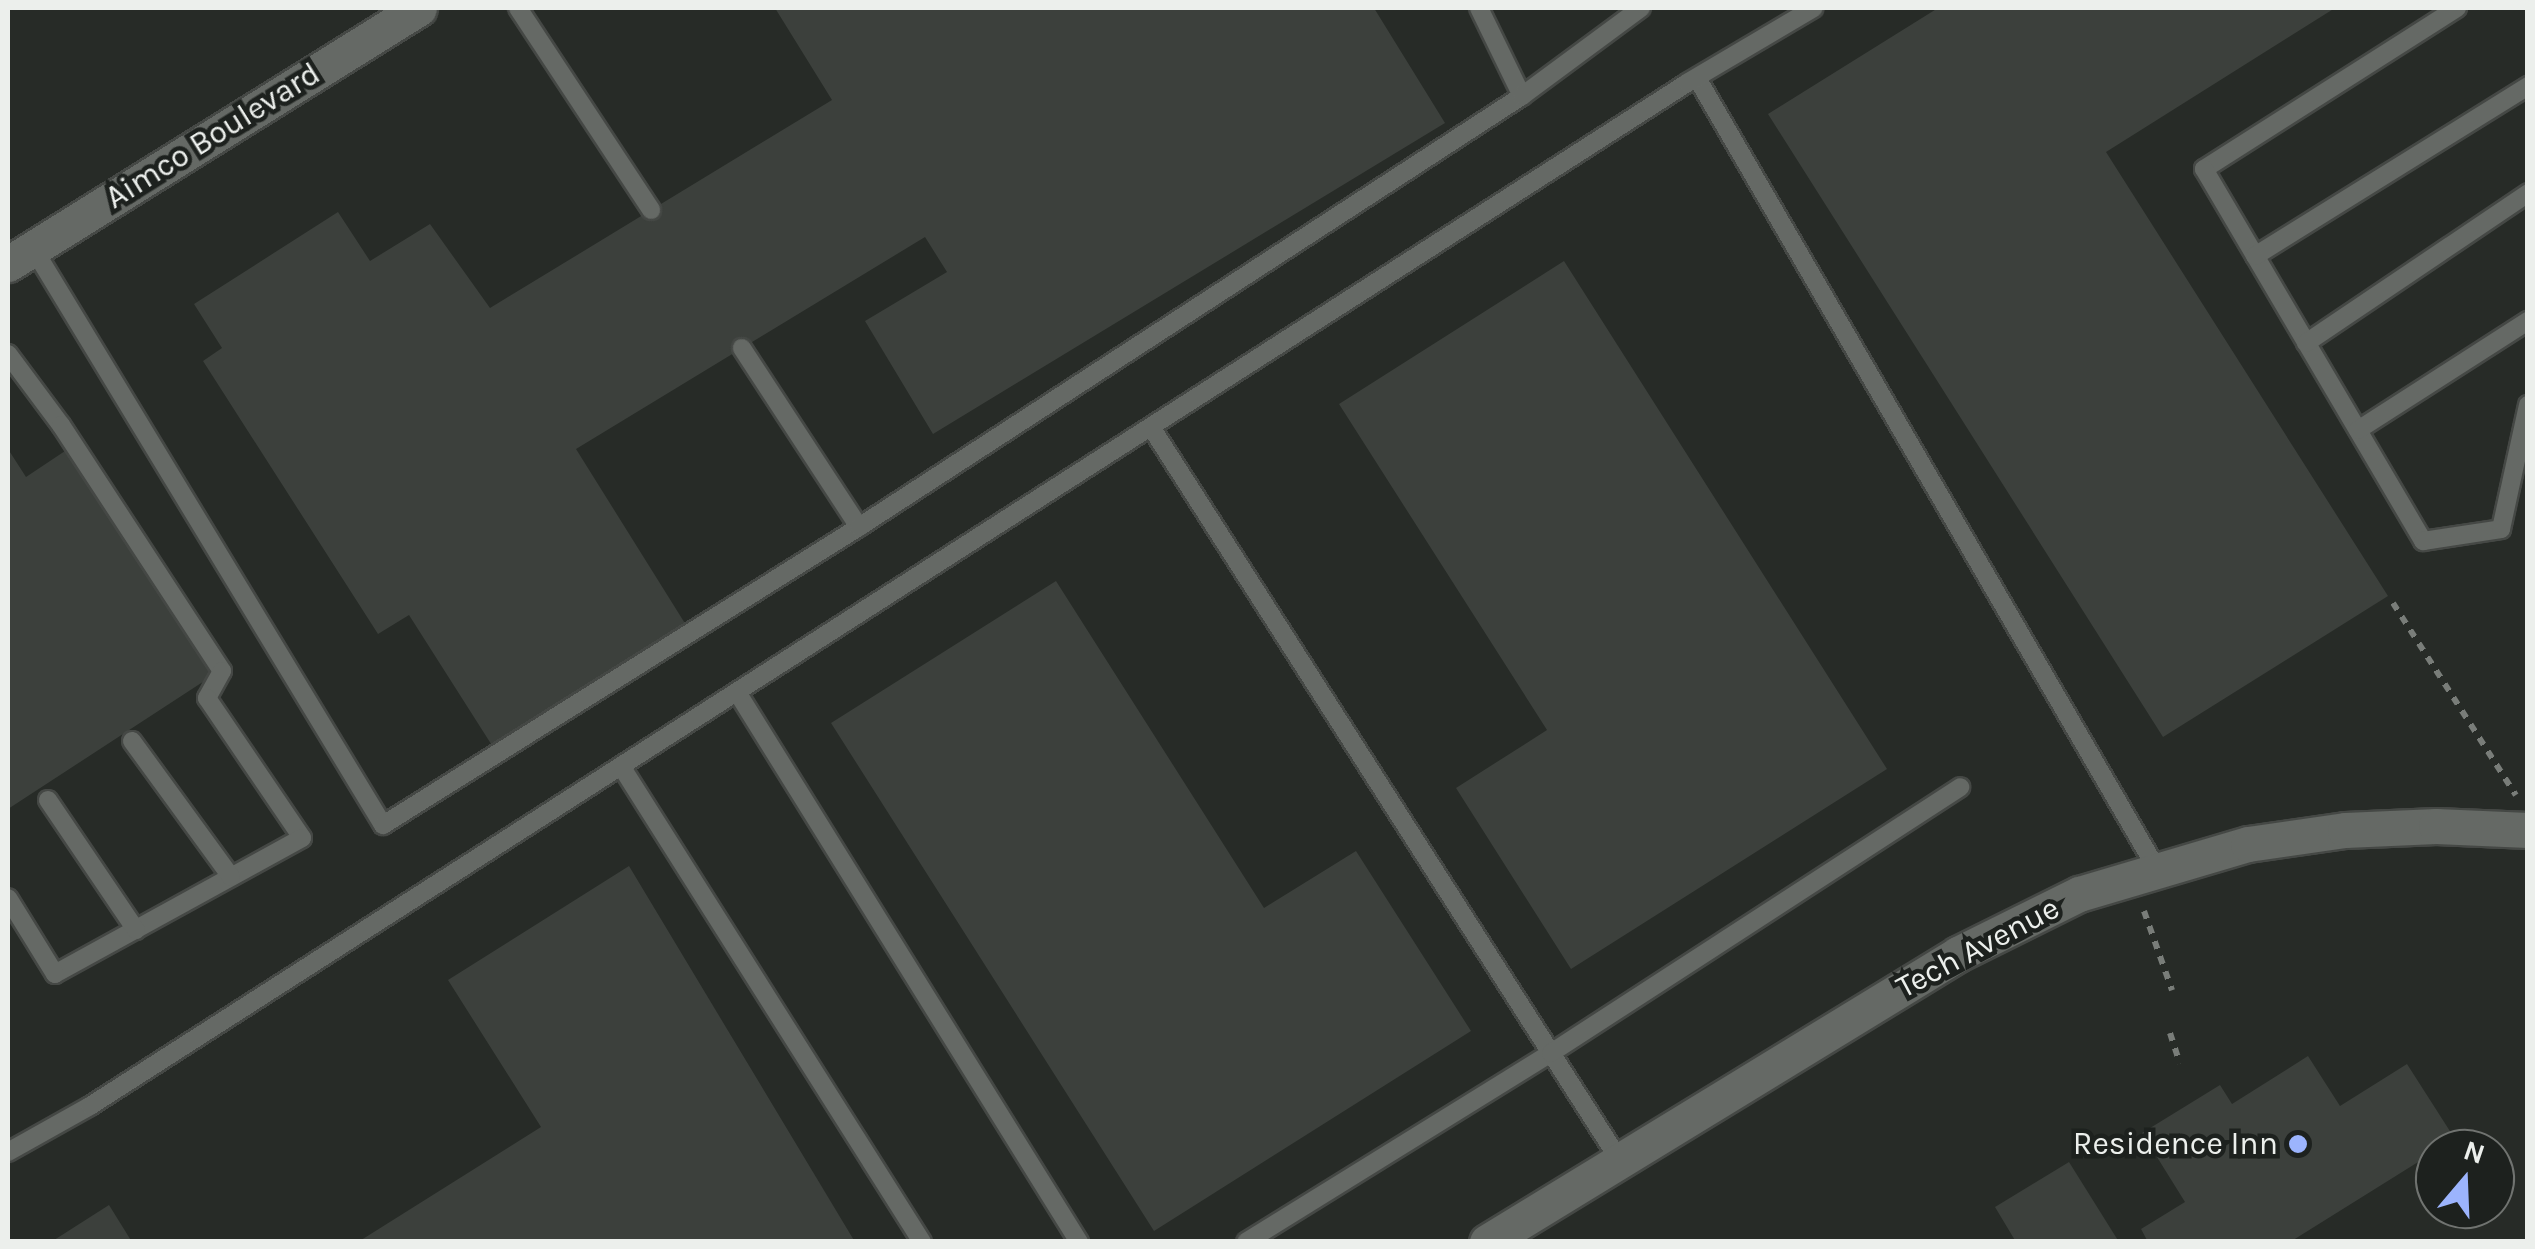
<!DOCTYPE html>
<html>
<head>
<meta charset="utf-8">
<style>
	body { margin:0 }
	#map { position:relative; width:2535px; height:1249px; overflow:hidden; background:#272b27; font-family:Karla,sans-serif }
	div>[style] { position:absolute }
	.building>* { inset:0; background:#3c403c }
	.path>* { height:6px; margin-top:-3px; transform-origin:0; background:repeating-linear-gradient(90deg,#797d79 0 8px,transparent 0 16px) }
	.roads { filter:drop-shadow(2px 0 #454845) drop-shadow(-2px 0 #454845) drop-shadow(0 2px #454845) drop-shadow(0 -2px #454845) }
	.service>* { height:18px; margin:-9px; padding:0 9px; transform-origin:9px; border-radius:9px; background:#656965 }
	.minor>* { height:35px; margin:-17.5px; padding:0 17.5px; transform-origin:17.5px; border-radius:17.5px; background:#656965 }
	.dots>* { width:28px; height:28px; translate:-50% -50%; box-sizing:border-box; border:5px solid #1d211e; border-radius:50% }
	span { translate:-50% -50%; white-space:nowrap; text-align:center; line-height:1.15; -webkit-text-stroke:9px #1d211e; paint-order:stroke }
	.street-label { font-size:32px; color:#ecefec }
	.poi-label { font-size:32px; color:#ecefec }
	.right { translate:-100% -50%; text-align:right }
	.frame { position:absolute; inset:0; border:10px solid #ecefec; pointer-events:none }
	.north { position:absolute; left:2415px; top:1129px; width:100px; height:100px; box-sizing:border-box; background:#1d211e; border:2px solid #707370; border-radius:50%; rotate:19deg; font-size:28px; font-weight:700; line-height:40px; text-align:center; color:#ecefec }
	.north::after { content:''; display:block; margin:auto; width:35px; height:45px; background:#9cb4fd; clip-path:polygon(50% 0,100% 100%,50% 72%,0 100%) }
</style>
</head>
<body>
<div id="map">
	<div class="building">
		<i style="clip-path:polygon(775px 8px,1374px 8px,1445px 123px,933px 434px,865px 321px,947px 272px,925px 237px,576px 449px,686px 625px,493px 747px,409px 615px,378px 634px,203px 361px,222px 348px,194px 304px,338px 212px,370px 261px,430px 224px,490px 308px,832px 100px)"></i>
		<i style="clip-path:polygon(1938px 8px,2335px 8px,2106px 152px,2388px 596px,2163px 737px,1768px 114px)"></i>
		<i style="clip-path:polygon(1564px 261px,1887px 769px,1571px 969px,1456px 788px,1547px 730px,1339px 404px)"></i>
		<i style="clip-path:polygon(8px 449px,26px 477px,68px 449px,215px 674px,8px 809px)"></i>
		<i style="clip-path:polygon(1056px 581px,1264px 908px,1356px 851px,1471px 1031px,1154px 1231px,831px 723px)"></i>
		<i style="clip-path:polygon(629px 866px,855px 1242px,358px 1242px,541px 1127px,448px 980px)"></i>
		<i style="clip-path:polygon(2308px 1056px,2340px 1106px,2407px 1064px,2455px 1139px,2290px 1242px,2148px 1242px,2141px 1229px,2185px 1202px,2142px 1133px,2220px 1085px,2232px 1104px)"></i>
		<i style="clip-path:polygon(2069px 1162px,2119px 1242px,2016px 1242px,1995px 1207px)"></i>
		<i style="clip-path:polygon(109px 1205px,132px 1242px,51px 1242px)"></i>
	</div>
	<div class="path">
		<i style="left:2393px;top:603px;width:228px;rotate:57.4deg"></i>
		<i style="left:2144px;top:911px;width:84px;rotate:70.5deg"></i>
		<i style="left:2170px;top:1033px;width:32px;rotate:72deg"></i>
	</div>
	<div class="roads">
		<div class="service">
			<i style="left:518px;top:8px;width:242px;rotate:56.6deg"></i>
			<i style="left:1479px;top:8px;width:98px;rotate:64deg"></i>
			<i style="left:2457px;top:8px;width:300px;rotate:147.5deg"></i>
			<i style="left:2204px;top:169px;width:432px;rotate:59.5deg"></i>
			<i style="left:2423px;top:541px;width:79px;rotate:-8.7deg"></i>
			<i style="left:2501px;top:529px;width:127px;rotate:-77.7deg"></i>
			<i style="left:1697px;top:78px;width:917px;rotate:59.83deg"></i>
			<i style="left:33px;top:248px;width:675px;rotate:58.76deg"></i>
			<i style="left:383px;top:825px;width:562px;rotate:-32.05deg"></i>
			<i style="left:859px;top:527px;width:214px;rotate:-123.2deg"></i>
			<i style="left:2255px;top:256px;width:322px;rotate:-31.9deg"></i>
			<i style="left:2306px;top:343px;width:268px;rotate:-34deg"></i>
			<i style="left:8px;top:354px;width:89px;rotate:53.3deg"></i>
			<i style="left:61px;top:425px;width:294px;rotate:56.8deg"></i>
			<i style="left:222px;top:671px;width:31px;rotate:119deg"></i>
			<i style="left:207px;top:698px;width:169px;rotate:55.8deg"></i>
			<i style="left:302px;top:838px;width:282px;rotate:151.2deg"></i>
			<i style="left:55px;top:974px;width:89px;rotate:-121.7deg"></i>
			<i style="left:1151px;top:427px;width:871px;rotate:57.42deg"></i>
			<i style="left:2358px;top:430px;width:202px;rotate:-32.7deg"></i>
			<i style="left:859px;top:527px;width:791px;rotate:-33.03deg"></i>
			<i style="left:1522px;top:96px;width:148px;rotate:-36.5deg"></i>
			<i style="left:737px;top:692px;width:648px;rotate:58.13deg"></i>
			<i style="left:132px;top:741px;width:168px;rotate:53.9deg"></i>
			<i style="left:621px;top:766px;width:563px;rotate:57.69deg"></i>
			<i style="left:48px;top:800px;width:157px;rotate:55.9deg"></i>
			<i style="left:8px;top:1152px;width:94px;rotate:-29.3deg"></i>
			<i style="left:90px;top:1106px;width:1897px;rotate:-32.64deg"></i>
			<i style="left:1687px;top:83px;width:147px;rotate:-30.6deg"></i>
			<i style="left:1246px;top:1242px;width:359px;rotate:-31.8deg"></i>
			<i style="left:1551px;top:1053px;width:488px;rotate:-33deg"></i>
		</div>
		<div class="minor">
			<i style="left:8px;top:264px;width:484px;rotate:-31.9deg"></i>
			<i style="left:1487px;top:1242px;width:552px;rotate:-31.44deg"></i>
			<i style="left:1958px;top:954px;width:135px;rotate:-26.4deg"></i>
			<i style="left:2079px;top:894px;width:176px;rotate:-16.5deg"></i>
			<i style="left:2248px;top:844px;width:98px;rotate:-8.2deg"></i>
			<i style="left:2345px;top:830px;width:91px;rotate:-2.5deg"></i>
			<i style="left:2436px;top:826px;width:92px;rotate:2.5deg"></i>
		</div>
	</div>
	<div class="dots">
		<i style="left:2298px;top:1144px;background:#9cb4fd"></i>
	</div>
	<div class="street-label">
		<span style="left:213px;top:136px;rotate:-32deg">Aimco Boulevard</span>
		<span style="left:1978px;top:948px;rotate:-28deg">Tech Avenue</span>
	</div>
	<div class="poi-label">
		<span class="right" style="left:2278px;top:1144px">Residence Inn</span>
	</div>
	<div class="frame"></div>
	<div class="north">N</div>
</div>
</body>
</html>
